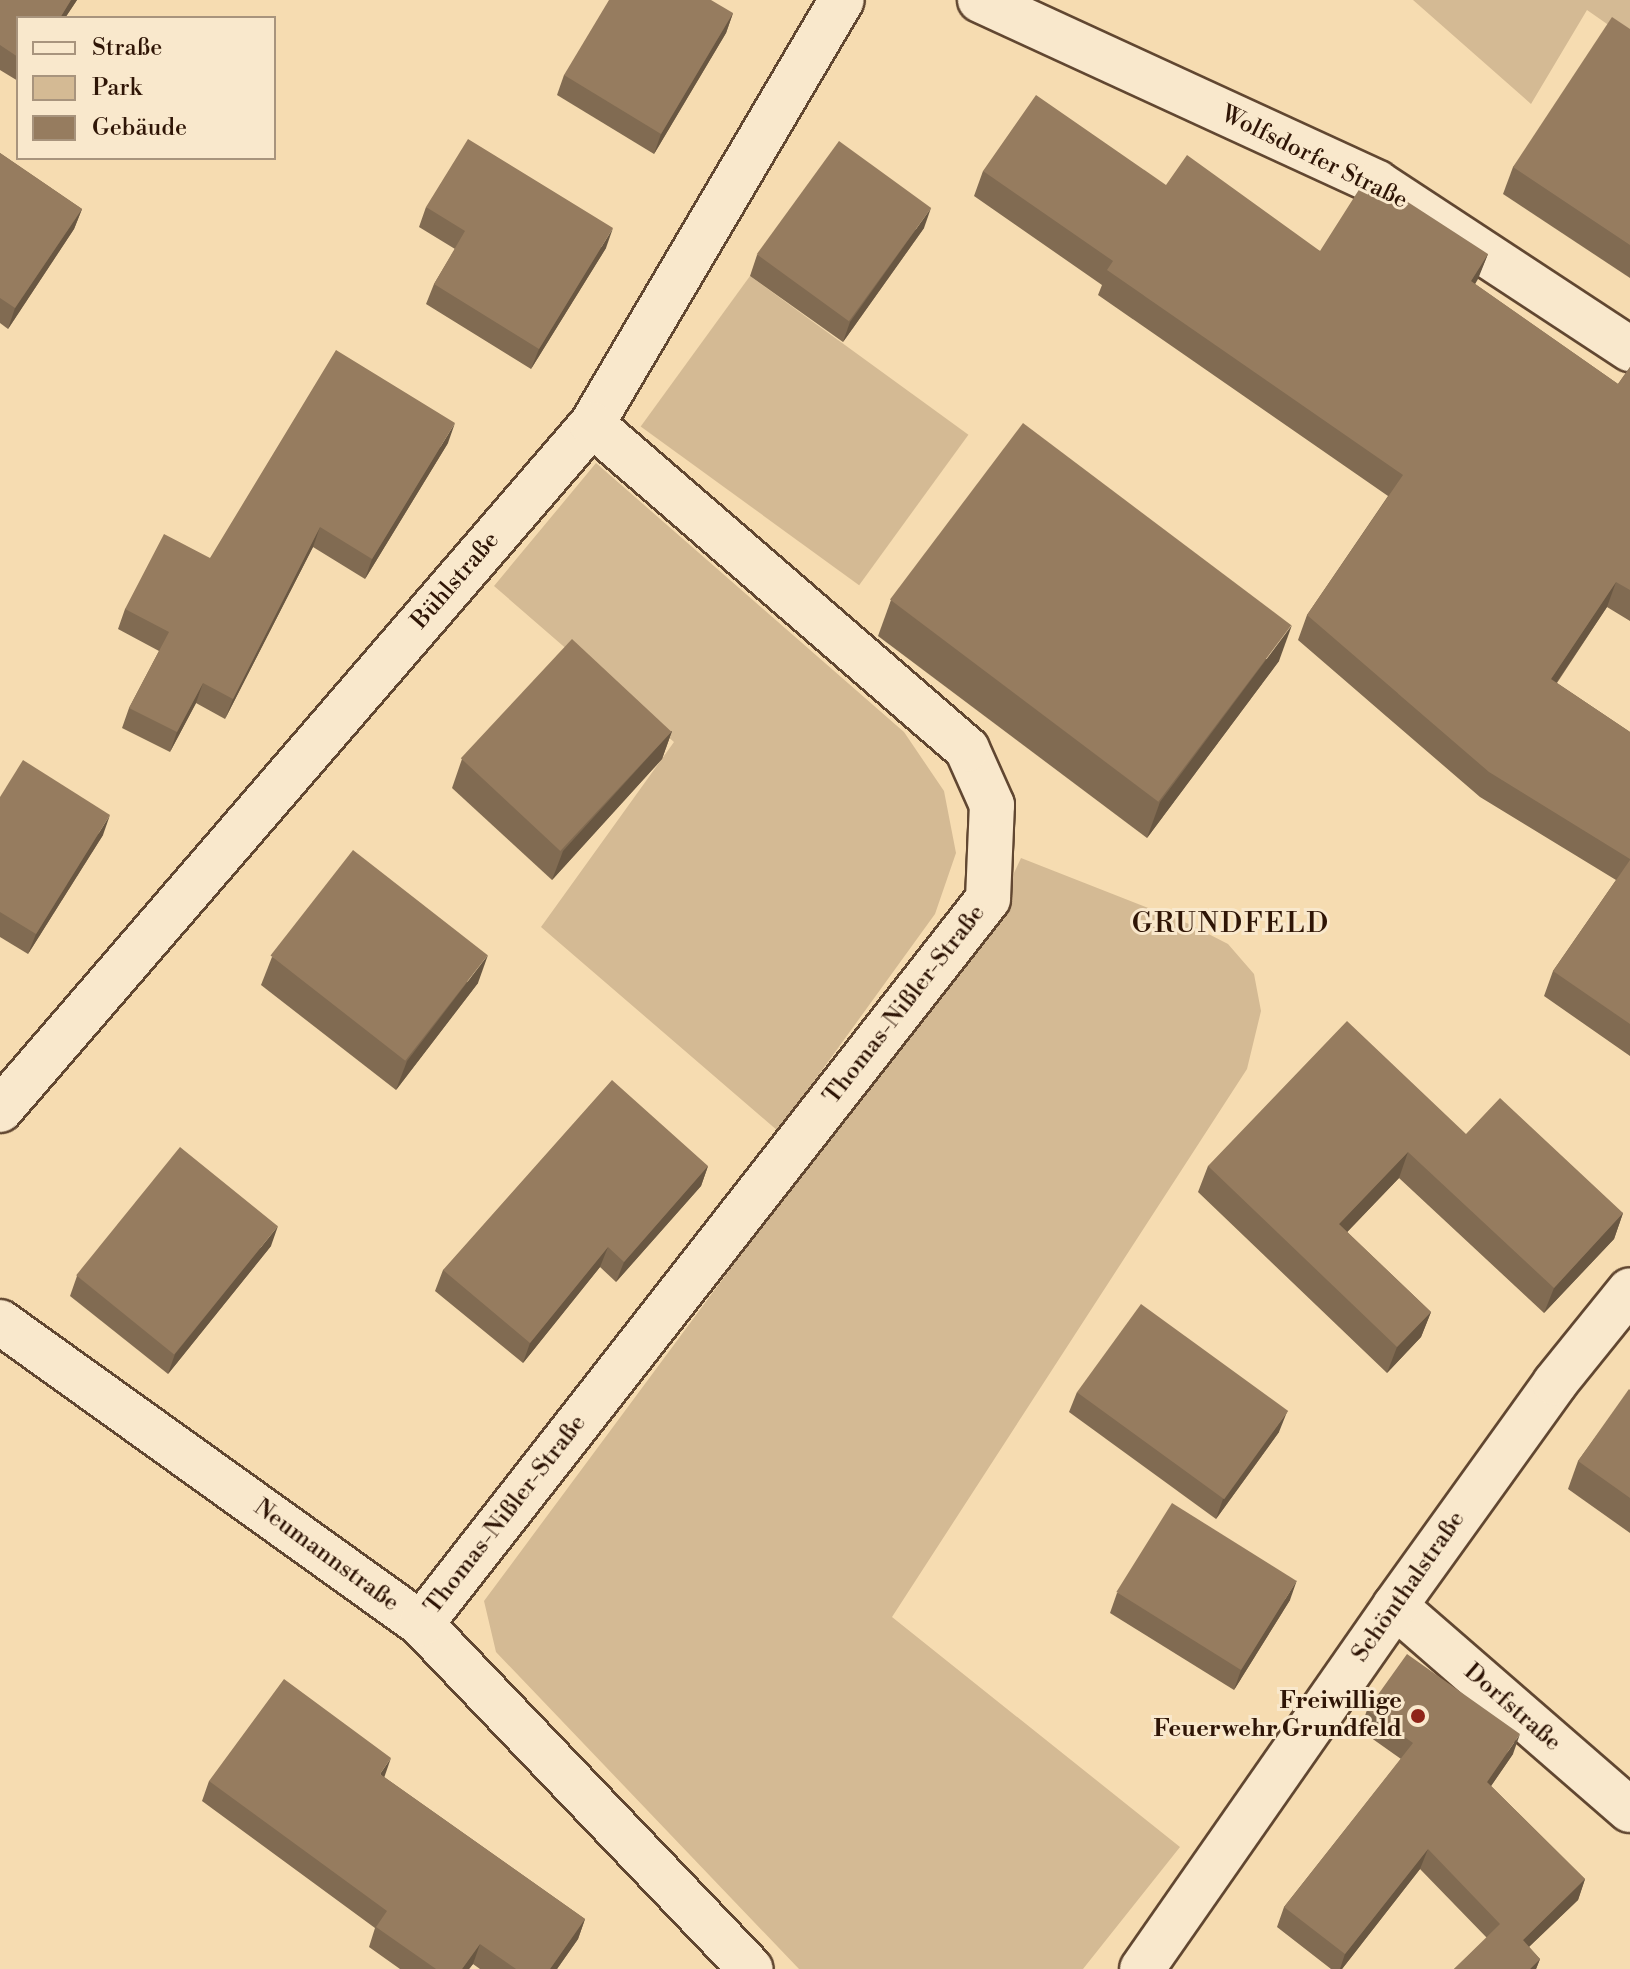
<!DOCTYPE html>
<html>
<head>
<meta charset="utf-8">
<style>
	body { margin:0 }
	#map { position:relative; width:1630px; height:1969px; overflow:hidden; background:#f6dcb1; font-family:"Libre Bodoni",serif }
	div>[style] { position:absolute }
	.green>* { inset:0; background:#d4ba94; transform-origin:0 0 }
	.roads { filter:drop-shadow(2px 0 #614731) drop-shadow(-2px 0 #614731) drop-shadow(0 2px #614731) drop-shadow(0 -2px #614731) }
	.street>* { height:44px; margin:-22px; padding:0 22px; transform-origin:22px; border-radius:22px; background:#f9e8cc }
	.wall>* { inset:0; background:#816b52 }
	.shaded-wall>* { inset:0; background:#695742 }
	.building>* { inset:0; background:#967c5f; transform-origin:0 0 }
	.dots>* { width:22px; height:22px; translate:-50% -50%; box-sizing:border-box; border:4px solid #f9e8cc; border-radius:50% }
	span { translate:-50% -50%; white-space:nowrap; text-align:center; line-height:1.15; -webkit-text-stroke:6px #f9e8cc; paint-order:stroke }
	.street-label { font-size:24px; color:#2f1506 }
	.poi-label { font-size:24px; color:#2f1506; font-weight:700 }
	.right { translate:-100% -50%; text-align:right }
	.quarter-label { font-size:28px; color:#2f1506; letter-spacing:2px }
	.legend { position:absolute; left:16px; top:16px; width:260px; height:144px; box-sizing:border-box; background:#f9e8cc; border:2px solid #a8947d; margin:0; padding:10px 14px; list-style:none; font-size:24px; color:#2f1506 }
	.legend li { display:flex; align-items:center; gap:16px; height:40px }
	.legend b { width:40px; border:2px solid #a8947d }
</style>
</head>
<body>
<div id="map">
	<div class="green">
		<i style="clip-path:polygon(1413px 0,1630px 0,1630px 40px,1587px 10px,1531px 104px)"></i>
		<i style="left:750px;top:276px;width:270px;height:186px;rotate:36deg"></i>
		<i style="clip-path:polygon(596px 463px,904px 732px,944px 791px,956px 853px,935px 914px,778px 1131px,541px 927px,674px 742px,494px 586px)"></i>
		<i style="clip-path:polygon(1021px 858px,1189px 924px,1228px 944px,1254px 974px,1261px 1011px,1247px 1069px,892px 1617px,1180px 1847px,1083px 1969px,799px 1969px,496px 1652px,484px 1601px,997px 909px)"></i>
	</div>
	<div class="roads">
		<div class="street">
			<i style="left:980px;top:0;width:437px;rotate:24.7deg"></i>
			<i style="left:1377px;top:183px;width:303px;rotate:33.3deg"></i>
			<i style="left:0;top:1110px;width:906px;rotate:-49.21deg"></i>
			<i style="left:592px;top:424px;width:492px;rotate:-59.5deg"></i>
			<i style="left:0;top:1322px;width:518px;rotate:35.65deg"></i>
			<i style="left:421px;top:1624px;width:477px;rotate:46.3deg"></i>
			<i style="left:1395px;top:1606px;width:311px;rotate:41deg"></i>
			<i style="left:421px;top:1624px;width:920px;rotate:-51.97deg"></i>
			<i style="left:988px;top:899px;width:94px;rotate:-87.6deg"></i>
			<i style="left:992px;top:805px;width:61px;rotate:-114.1deg"></i>
			<i style="left:967px;top:749px;width:496px;rotate:-139.1deg"></i>
			<i style="left:1142px;top:1969px;width:442px;rotate:-55.1deg"></i>
			<i style="left:1395px;top:1606px;width:274px;rotate:-54.3deg"></i>
			<i style="left:1555px;top:1383px;width:119px;rotate:-51.1deg"></i>
		</div>
	</div>
	<div class="wall">
		<i style="clip-path:polygon(0 0,77px 0,65px 18px,18px 18px,18px 81px,0 70px)"></i>
		<i style="clip-path:polygon(733px 13px,726px 33px,654px 154px,557px 95px,564px 75px)"></i>
		<i style="clip-path:polygon(1630px 29px,1630px 278px,1503px 194px,1513px 167px)"></i>
		<i style="clip-path:polygon(0 153px,82px 209px,74px 229px,8px 329px,0 323px)"></i>
		<i style="clip-path:polygon(983px 171px,1166px 185px,1320px 251px,1488px 254px,1475px 284px,1618px 384px,1630px 367px,1630px 621px,1607px 607px,1557px 683px,1630px 732px,1630px 1056px,1544px 996px,1553px 971px,1616px 880px,1480px 797px,1298px 640px,1307px 615px,1388px 496px,1098px 295px,1102px 285px,974px 196px)"></i>
		<i style="clip-path:polygon(426px 207px,606px 248px,531px 369px,426px 304px,434px 284px,455px 249px,419px 227px)"></i>
		<i style="clip-path:polygon(924px 228px,843px 342px,750px 276px,757px 255px)"></i>
		<i style="clip-path:polygon(448px 443px,365px 579px,313px 547px,225px 719px,196px 703px,170px 752px,122px 728px,129px 708px,159px 651px,118px 629px,125px 609px,210px 558px)"></i>
		<i style="clip-path:polygon(891px 600px,1279px 661px,1147px 838px,878px 636px)"></i>
		<i style="clip-path:polygon(672px 731px,662px 759px,552px 880px,452px 788px,462px 759px)"></i>
		<i style="clip-path:polygon(0 797px,103px 835px,28px 954px,0 937px)"></i>
		<i style="clip-path:polygon(272px 957px,478px 983px,396px 1090px,261px 985px)"></i>
		<i style="clip-path:polygon(1466px 1134px,1623px 1213px,1614px 1239px,1544px 1313px,1399px 1178px,1347px 1232px,1431px 1312px,1421px 1337px,1387px 1373px,1198px 1192px,1208px 1166px)"></i>
		<i style="clip-path:polygon(708px 1166px,701px 1186px,616px 1282px,600px 1267px,523px 1363px,435px 1291px,443px 1270px)"></i>
		<i style="clip-path:polygon(271px 1246px,168px 1374px,70px 1296px,77px 1276px)"></i>
		<i style="clip-path:polygon(1630px 1390px,1630px 1533px,1568px 1489px,1578px 1461px)"></i>
		<i style="clip-path:polygon(1077px 1392px,1279px 1432px,1216px 1519px,1069px 1412px)"></i>
		<i style="clip-path:polygon(1117px 1593px,1290px 1600px,1234px 1690px,1110px 1613px)"></i>
		<i style="clip-path:polygon(1367px 1710px,1513px 1754px,1491px 1786px,1585px 1879px,1578px 1900px,1529px 1947px,1540px 1959px,1536px 1969px,1454px 1969px,1487px 1938px,1420px 1869px,1342px 1969px,1331px 1969px,1277px 1927px,1284px 1907px,1401px 1759px,1360px 1730px)"></i>
		<i style="clip-path:polygon(384px 1777px,585px 1919px,578px 1939px,557px 1969px,480px 1969px,473px 1964px,469px 1969px,400px 1969px,369px 1947px,375px 1928px,202px 1801px,209px 1781px)"></i>
	</div>
	<div class="shaded-wall">
		<i style="clip-path:polygon(71px 0,77px 0,65px 18px,60px 18px)"></i>
		<i style="clip-path:polygon(733px 13px,726px 33px,654px 154px,661px 134px)"></i>
		<i style="clip-path:polygon(931px 208px,924px 228px,843px 342px,850px 322px)"></i>
		<i style="clip-path:polygon(82px 209px,74px 229px,8px 329px,15px 308px)"></i>
		<i style="clip-path:polygon(613px 228px,606px 248px,531px 369px,539px 349px)"></i>
		<i style="clip-path:polygon(1488px 254px,1478px 279px,1462px 306px,1471px 281px)"></i>
		<i style="clip-path:polygon(455px 423px,448px 443px,365px 579px,372px 559px)"></i>
		<i style="clip-path:polygon(320px 527px,313px 547px,225px 719px,233px 699px)"></i>
		<i style="clip-path:polygon(1616px 582px,1607px 607px,1542px 704px,1551px 679px)"></i>
		<i style="clip-path:polygon(1292px 625px,1279px 661px,1147px 838px,1160px 802px)"></i>
		<i style="clip-path:polygon(203px 683px,196px 703px,170px 752px,177px 732px)"></i>
		<i style="clip-path:polygon(672px 731px,662px 759px,552px 880px,563px 851px)"></i>
		<i style="clip-path:polygon(110px 815px,103px 835px,28px 954px,36px 934px)"></i>
		<i style="clip-path:polygon(488px 955px,478px 983px,396px 1090px,407px 1061px)"></i>
		<i style="clip-path:polygon(1408px 1152px,1399px 1178px,1330px 1250px,1339px 1224px)"></i>
		<i style="clip-path:polygon(708px 1166px,701px 1186px,616px 1282px,624px 1262px)"></i>
		<i style="clip-path:polygon(1623px 1213px,1614px 1239px,1544px 1313px,1554px 1288px)"></i>
		<i style="clip-path:polygon(278px 1226px,271px 1246px,168px 1374px,175px 1354px)"></i>
		<i style="clip-path:polygon(608px 1247px,600px 1267px,523px 1363px,530px 1343px)"></i>
		<i style="clip-path:polygon(1431px 1312px,1421px 1337px,1387px 1373px,1397px 1347px)"></i>
		<i style="clip-path:polygon(1287px 1412px,1279px 1432px,1216px 1519px,1223px 1499px)"></i>
		<i style="clip-path:polygon(1297px 1580px,1290px 1600px,1234px 1690px,1241px 1670px)"></i>
		<i style="clip-path:polygon(1520px 1734px,1513px 1754px,1480px 1802px,1487px 1782px)"></i>
		<i style="clip-path:polygon(391px 1758px,384px 1778px,380px 1774px)"></i>
		<i style="clip-path:polygon(1428px 1849px,1420px 1869px,1342px 1969px,1340px 1969px,1345px 1954px)"></i>
		<i style="clip-path:polygon(1585px 1879px,1578px 1900px,1515px 1960px,1523px 1940px)"></i>
		<i style="clip-path:polygon(585px 1919px,578px 1939px,557px 1969px,550px 1969px)"></i>
		<i style="clip-path:polygon(480px 1944px,473px 1964px,469px 1969px,462px 1969px)"></i>
		<i style="clip-path:polygon(1540px 1959px,1536px 1969px,1530px 1969px)"></i>
	</div>
	<div class="building">
		<i style="clip-path:polygon(0 0,71px 0,60px 18px,18px 18px,18px 57px,0 45px)"></i>
		<i style="clip-path:polygon(609px 0,711px 0,733px 13px,661px 134px,564px 75px)"></i>
		<i style="clip-path:polygon(1612px 17px,1630px 29px,1630px 245px,1513px 167px)"></i>
		<i style="clip-path:polygon(1036px 95px,1166px 185px,1187px 155px,1320px 251px,1367px 177px,1374px 180px,1488px 254px,1471px 281px,1618px 384px,1630px 367px,1630px 590px,1616px 582px,1551px 679px,1630px 732px,1630px 859px,1489px 772px,1307px 615px,1403px 475px,1107px 270px,1113px 261px,983px 171px)"></i>
		<i style="clip-path:polygon(468px 139px,613px 228px,539px 349px,434px 284px,465px 231px,426px 207px)"></i>
		<i style="left:839px;top:141px;width:114px;height:140px;rotate:36deg"></i>
		<i style="clip-path:polygon(0 153px,82px 209px,15px 308px,0 298px)"></i>
		<i style="clip-path:polygon(336px 350px,455px 423px,372px 559px,320px 527px,233px 699px,203px 683px,177px 732px,129px 708px,169px 632px,125px 609px,164px 534px,210px 558px)"></i>
		<i style="left:1023px;top:423px;width:336px;height:221px;rotate:37deg"></i>
		<i style="left:572px;top:639px;width:136px;height:163px;rotate:43deg"></i>
		<i style="clip-path:polygon(23px 760px,110px 815px,36px 934px,0 912px,0 797px)"></i>
		<i style="left:353px;top:850px;width:171px;height:134px;rotate:38deg"></i>
		<i style="clip-path:polygon(1630px 860px,1630px 1024px,1553px 971px)"></i>
		<i style="clip-path:polygon(1347px 1021px,1466px 1134px,1500px 1098px,1623px 1213px,1554px 1288px,1408px 1152px,1339px 1224px,1431px 1312px,1397px 1347px,1208px 1166px)"></i>
		<i style="clip-path:polygon(612px 1080px,708px 1166px,624px 1262px,608px 1247px,530px 1343px,443px 1270px)"></i>
		<i style="left:180px;top:1147px;width:126px;height:165px;rotate:39deg"></i>
		<i style="left:1141px;top:1304px;width:182px;height:109px;rotate:36deg"></i>
		<i style="clip-path:polygon(1629px 1389px,1630px 1390px,1630px 1498px,1578px 1461px)"></i>
		<i style="left:1172px;top:1503px;width:147px;height:105px;rotate:32deg"></i>
		<i style="clip-path:polygon(1407px 1654px,1520px 1734px,1487px 1782px,1585px 1879px,1523px 1940px,1540px 1959px,1530px 1969px,1454px 1969px,1500px 1924px,1428px 1849px,1345px 1954px,1284px 1907px,1413px 1743px,1367px 1710px)"></i>
		<i style="clip-path:polygon(284px 1679px,391px 1758px,380px 1774px,585px 1919px,550px 1969px,516px 1969px,480px 1944px,462px 1969px,436px 1969px,376px 1927px,387px 1911px,209px 1781px)"></i>
	</div>
	<div class="dots">
		<i style="left:1418px;top:1716px;background:#8f2418"></i>
	</div>
	<div class="street-label">
		<span style="left:1314px;top:158px;rotate:26deg">Wolfsdorfer Straße</span>
		<span style="left:456px;top:581px;rotate:-49deg">Bühlstraße</span>
		<span style="left:905px;top:1005px;rotate:-52deg">Thomas-Nißler-Straße</span>
		<span style="left:506px;top:1515px;rotate:-52deg">Thomas-Nißler-Straße</span>
		<span style="left:326px;top:1556px;rotate:36deg">Neumannstraße</span>
		<span style="left:1409px;top:1587px;rotate:-55deg">Schönthalstraße</span>
		<span style="left:1512px;top:1708px;rotate:41deg">Dorfstraße</span>
	</div>
	<div class="poi-label">
		<span class="right" style="left:1402px;top:1716px">Freiwillige<br>Feuerwehr Grundfeld</span>
	</div>
	<div class="quarter-label">
		<span style="left:1231px;top:924px">GRUNDFELD</span>
	</div>
	<ul class="legend">
	<li><b style="height:10px;background:#f9e8cc"></b>Straße</li>
	<li><b style="height:22px;background:#d4ba94"></b>Park</li>
	<li><b style="height:22px;background:#967c5f"></b>Gebäude</li>
	</ul>
</div>
</body>
</html>
